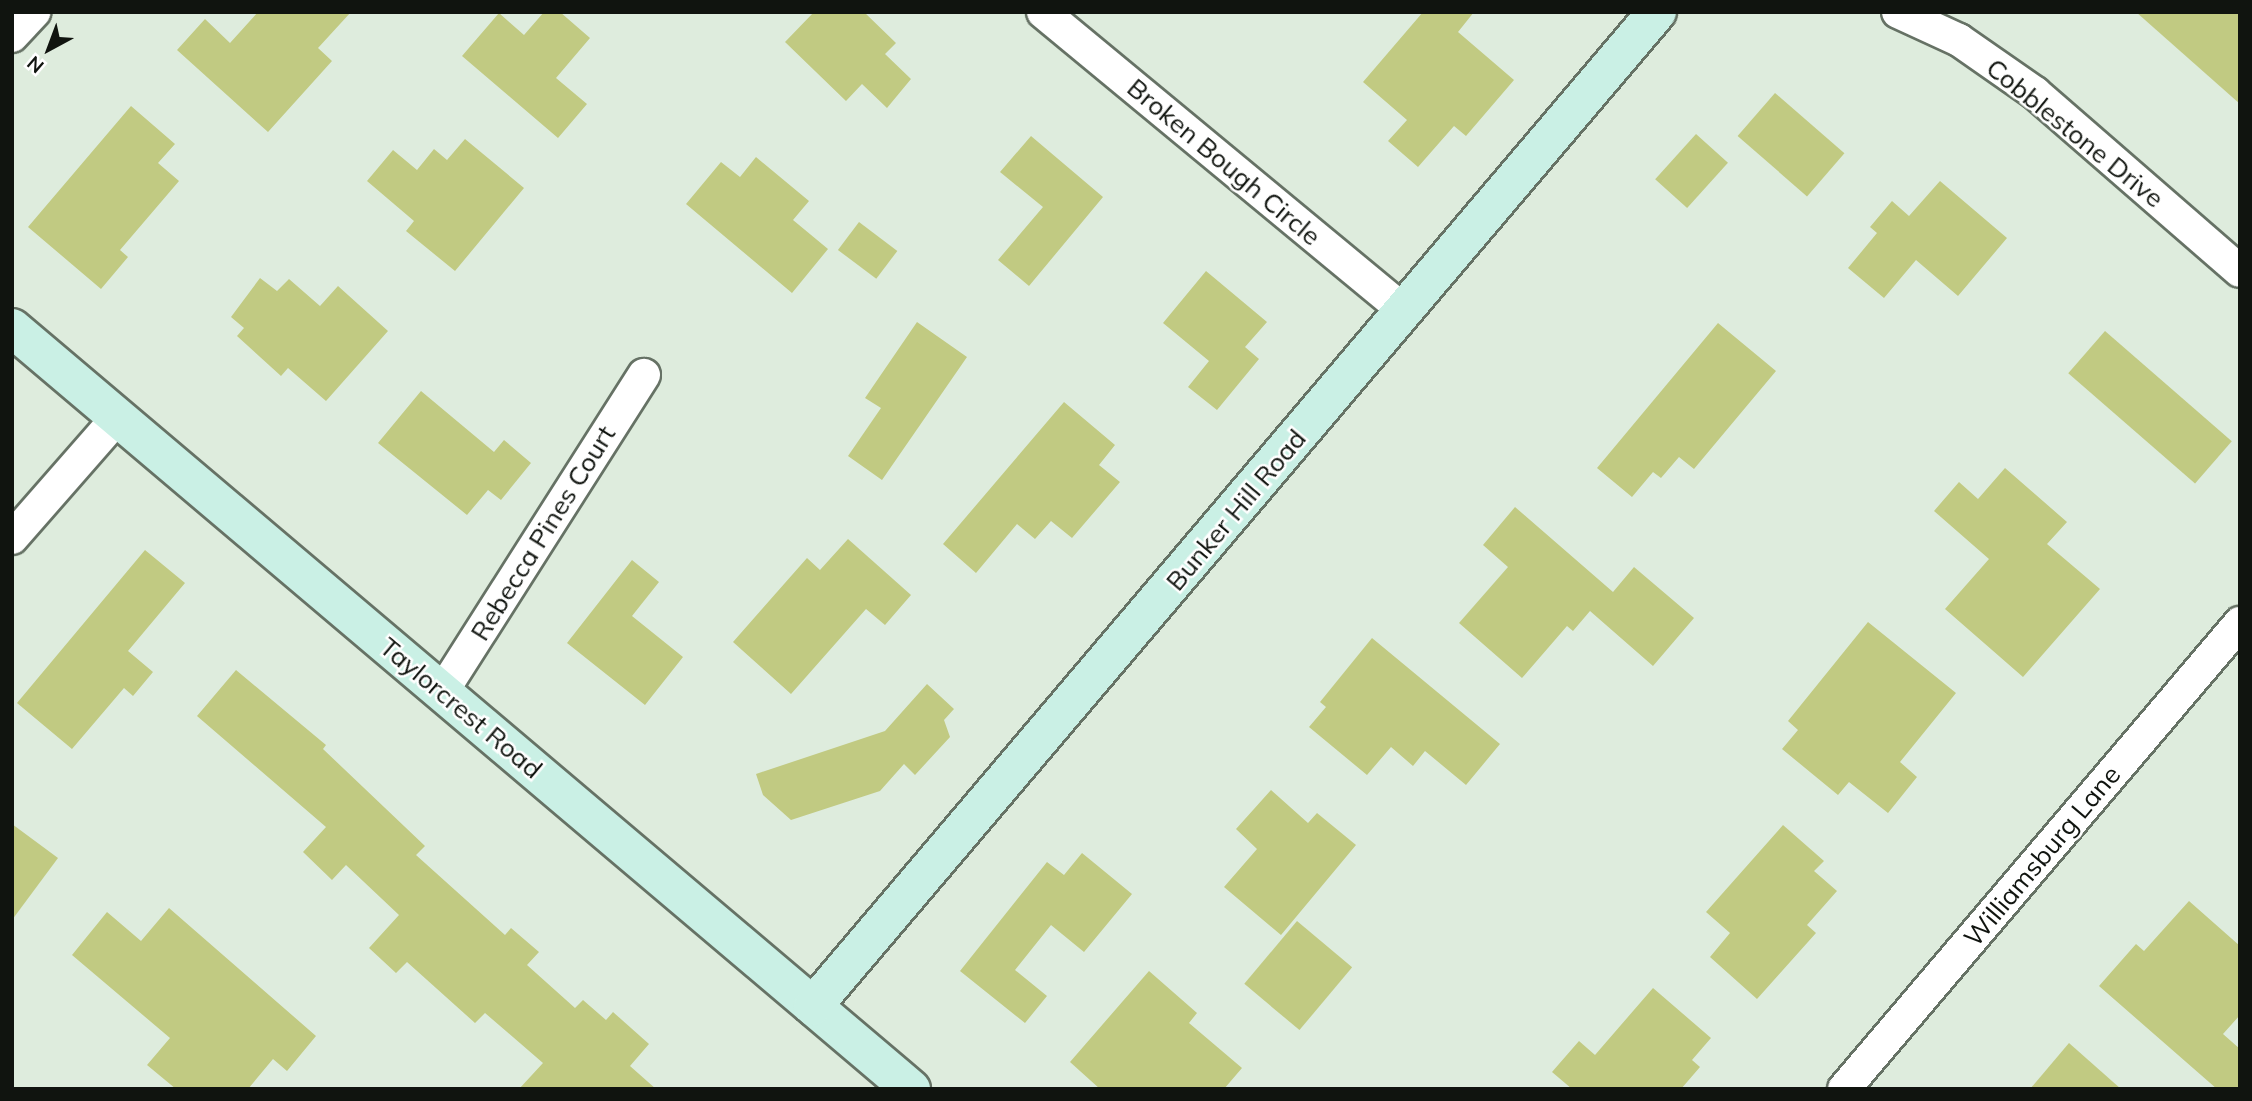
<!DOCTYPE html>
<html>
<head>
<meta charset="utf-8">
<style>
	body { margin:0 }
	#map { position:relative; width:2252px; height:1101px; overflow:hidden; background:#deecdd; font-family:Mulish,sans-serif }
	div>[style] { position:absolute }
	.building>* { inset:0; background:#c1ca82; transform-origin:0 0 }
	.roads { filter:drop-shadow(2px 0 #667265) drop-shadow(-2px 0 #667265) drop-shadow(0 2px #667265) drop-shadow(0 -2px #667265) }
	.street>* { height:32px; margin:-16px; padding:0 16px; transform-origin:16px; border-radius:16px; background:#fff }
	.secondary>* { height:38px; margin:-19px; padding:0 19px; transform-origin:19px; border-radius:19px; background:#caf0e5 }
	span { translate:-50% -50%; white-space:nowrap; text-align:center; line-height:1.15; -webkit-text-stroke:5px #fff; paint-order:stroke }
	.street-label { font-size:26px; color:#10140f }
	.frame { position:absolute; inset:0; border:14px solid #10140f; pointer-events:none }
	.north { position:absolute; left:14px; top:14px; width:70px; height:70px; -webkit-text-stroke:5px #fff; paint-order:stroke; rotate:221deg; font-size:19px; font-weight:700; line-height:28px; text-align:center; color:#10140f }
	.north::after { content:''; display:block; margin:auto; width:24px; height:32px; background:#10140f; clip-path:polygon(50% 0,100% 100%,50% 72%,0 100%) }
</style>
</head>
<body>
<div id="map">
	<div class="building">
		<i style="clip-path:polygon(258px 12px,351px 12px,318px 48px,332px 61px,268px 132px,177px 50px,205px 19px,230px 43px)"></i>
		<i style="clip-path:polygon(544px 12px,560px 12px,590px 38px,556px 78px,587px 104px,558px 138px,462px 56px,499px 13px,524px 35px)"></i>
		<i style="clip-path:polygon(814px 12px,864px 12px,896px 43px,885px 54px,911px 79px,887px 108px,862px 84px,846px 101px,785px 42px)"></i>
		<i style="clip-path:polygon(1423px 12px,1474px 12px,1458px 32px,1514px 80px,1466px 136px,1454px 126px,1418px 167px,1388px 141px,1407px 120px,1363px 82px)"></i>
		<i style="clip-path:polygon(2136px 12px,2240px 12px,2240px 104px)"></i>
		<i style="left:1775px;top:93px;width:92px;height:57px;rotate:41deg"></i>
		<i style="clip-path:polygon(131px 106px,175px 144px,158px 163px,179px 181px,120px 250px,128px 257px,101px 289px,28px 227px)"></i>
		<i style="left:1696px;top:134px;width:43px;height:61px;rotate:42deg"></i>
		<i style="clip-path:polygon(1031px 136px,1103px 197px,1029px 286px,998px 260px,1043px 207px,1000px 172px)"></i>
		<i style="clip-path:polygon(465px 139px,524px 188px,455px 271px,406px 231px,414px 221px,367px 181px,393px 150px,417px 170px,434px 149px,447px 160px)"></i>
		<i style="clip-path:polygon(756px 157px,809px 201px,793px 220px,828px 249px,792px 293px,686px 204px,721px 162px,740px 177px)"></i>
		<i style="clip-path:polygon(1940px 181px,2007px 238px,1958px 296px,1916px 260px,1884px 298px,1848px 268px,1877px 233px,1870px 227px,1892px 201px,1909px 216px)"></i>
		<i style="left:859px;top:222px;width:48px;height:35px;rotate:37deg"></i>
		<i style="clip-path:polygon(1206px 271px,1267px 322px,1245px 347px,1259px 359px,1217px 410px,1188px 387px,1209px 361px,1163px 323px)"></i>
		<i style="clip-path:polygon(260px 278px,277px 291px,289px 279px,320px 306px,338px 286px,388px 331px,326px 401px,288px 368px,281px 376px,237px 336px,244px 328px,231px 317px)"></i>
		<i style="clip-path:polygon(917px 322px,967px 357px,882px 480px,848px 456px,881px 408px,865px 398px)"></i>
		<i style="clip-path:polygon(1718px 323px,1776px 371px,1694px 469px,1679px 457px,1661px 478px,1653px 472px,1632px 497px,1597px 468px)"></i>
		<i style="left:2105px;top:331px;width:168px;height:56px;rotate:41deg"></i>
		<i style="clip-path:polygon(421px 391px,494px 452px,504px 440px,531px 463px,501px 500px,488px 490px,467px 515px,378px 443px)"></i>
		<i style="clip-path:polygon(1064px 402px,1115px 445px,1099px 465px,1120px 482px,1072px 538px,1051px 521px,1035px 539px,1017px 524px,976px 573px,943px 544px)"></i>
		<i style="clip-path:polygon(2005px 468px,2067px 522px,2047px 544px,2100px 589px,2023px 677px,1945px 609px,1989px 559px,1934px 511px,1959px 482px,1978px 499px)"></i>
		<i style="clip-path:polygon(1515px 507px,1613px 592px,1634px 567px,1694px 618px,1653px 666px,1590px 611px,1573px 631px,1567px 626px,1522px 678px,1459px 623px,1508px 567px,1483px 545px)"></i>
		<i style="clip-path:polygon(848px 539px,911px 595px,885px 625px,866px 609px,791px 694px,733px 642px,807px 558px,820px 570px)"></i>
		<i style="clip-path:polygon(145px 550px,185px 583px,128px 651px,153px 672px,133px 696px,124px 688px,72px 749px,17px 703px)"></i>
		<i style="clip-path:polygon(632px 560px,659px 582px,632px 616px,683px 657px,645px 705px,567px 643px)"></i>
		<i style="clip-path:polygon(1868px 622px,1956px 693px,1900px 762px,1917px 777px,1888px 813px,1849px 782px,1838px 795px,1782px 749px,1798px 730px,1788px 721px)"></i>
		<i style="clip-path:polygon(1372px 638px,1500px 744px,1466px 785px,1425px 751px,1413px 766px,1391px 747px,1367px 775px,1309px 727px,1326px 707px,1320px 702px)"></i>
		<i style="clip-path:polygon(236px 670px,326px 745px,323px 749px,425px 846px,416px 855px,505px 935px,511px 928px,539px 952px,527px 965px,575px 1008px,583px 1000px,606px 1020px,613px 1012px,649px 1044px,630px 1066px,656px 1089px,519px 1089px,543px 1063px,485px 1013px,475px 1023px,407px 962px,396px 973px,369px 948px,399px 915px,346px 865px,332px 880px,303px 852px,326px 827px,197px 716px)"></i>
		<i style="clip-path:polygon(927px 684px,954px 709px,944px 720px,950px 737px,915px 775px,904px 764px,880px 791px,791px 820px,763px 795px,756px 774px,885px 731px)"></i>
		<i style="clip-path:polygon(1271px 790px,1308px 823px,1317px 813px,1356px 845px,1281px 935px,1224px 887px,1257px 849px,1236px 829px)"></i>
		<i style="clip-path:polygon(12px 824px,58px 858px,12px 920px)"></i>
		<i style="clip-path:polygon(1783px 825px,1824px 861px,1814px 871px,1837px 891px,1807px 925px,1816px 933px,1757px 999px,1710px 957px,1730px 933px,1706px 912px)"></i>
		<i style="clip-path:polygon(1082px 853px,1132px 894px,1084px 952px,1051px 925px,1015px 970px,1047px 996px,1025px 1023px,960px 971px,1047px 862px,1064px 875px)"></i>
		<i style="clip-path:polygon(2189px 901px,2240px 946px,2240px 1015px,2223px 1034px,2240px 1049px,2240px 1089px,2217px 1089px,2099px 986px,2136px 944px,2144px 951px)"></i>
		<i style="clip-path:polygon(169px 908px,316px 1036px,287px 1071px,273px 1059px,248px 1089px,176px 1089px,147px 1065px,170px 1038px,72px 955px,107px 912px,141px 941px)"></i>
		<i style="left:1297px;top:921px;width:72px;height:82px;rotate:40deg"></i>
		<i style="clip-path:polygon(1149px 971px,1197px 1013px,1189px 1023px,1242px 1068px,1224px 1089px,1100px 1089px,1070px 1062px)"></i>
		<i style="clip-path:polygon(1653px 988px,1711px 1038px,1692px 1060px,1700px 1067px,1681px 1089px,1572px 1089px,1552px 1072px,1579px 1041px,1595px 1055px)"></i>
		<i style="clip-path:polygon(2069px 1043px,2121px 1089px,2030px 1089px)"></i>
	</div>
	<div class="roads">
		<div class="street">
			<i style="left:1043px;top:12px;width:470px;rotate:39.6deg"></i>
			<i style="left:1898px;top:12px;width:67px;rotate:24.7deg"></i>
			<i style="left:1959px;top:40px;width:93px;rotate:34.9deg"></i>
			<i style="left:2035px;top:93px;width:271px;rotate:41deg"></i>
			<i style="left:12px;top:36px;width:33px;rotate:-47deg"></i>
			<i style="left:12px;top:538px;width:161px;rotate:-48.8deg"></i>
			<i style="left:442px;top:692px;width:376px;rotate:-57.5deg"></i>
			<i style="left:1844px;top:1089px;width:612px;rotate:-49.64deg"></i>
		</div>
		<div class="secondary">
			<i style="left:12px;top:328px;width:1178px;rotate:40.25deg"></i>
			<i style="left:813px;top:1006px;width:1304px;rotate:-49.67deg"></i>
		</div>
	</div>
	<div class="street-label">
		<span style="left:2075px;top:133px;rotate:39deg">Cobblestone Drive</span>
		<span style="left:1224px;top:162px;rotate:40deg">Broken Bough Circle</span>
		<span style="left:1236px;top:510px;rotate:-50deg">Bunker Hill Road</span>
		<span style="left:543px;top:533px;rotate:-58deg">Rebecca Pines Court</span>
		<span style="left:461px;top:708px;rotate:40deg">Taylorcrest Road</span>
		<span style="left:2042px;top:856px;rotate:-50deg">Williamsburg Lane</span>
	</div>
	<div class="frame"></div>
	<div class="north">N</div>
</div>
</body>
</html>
